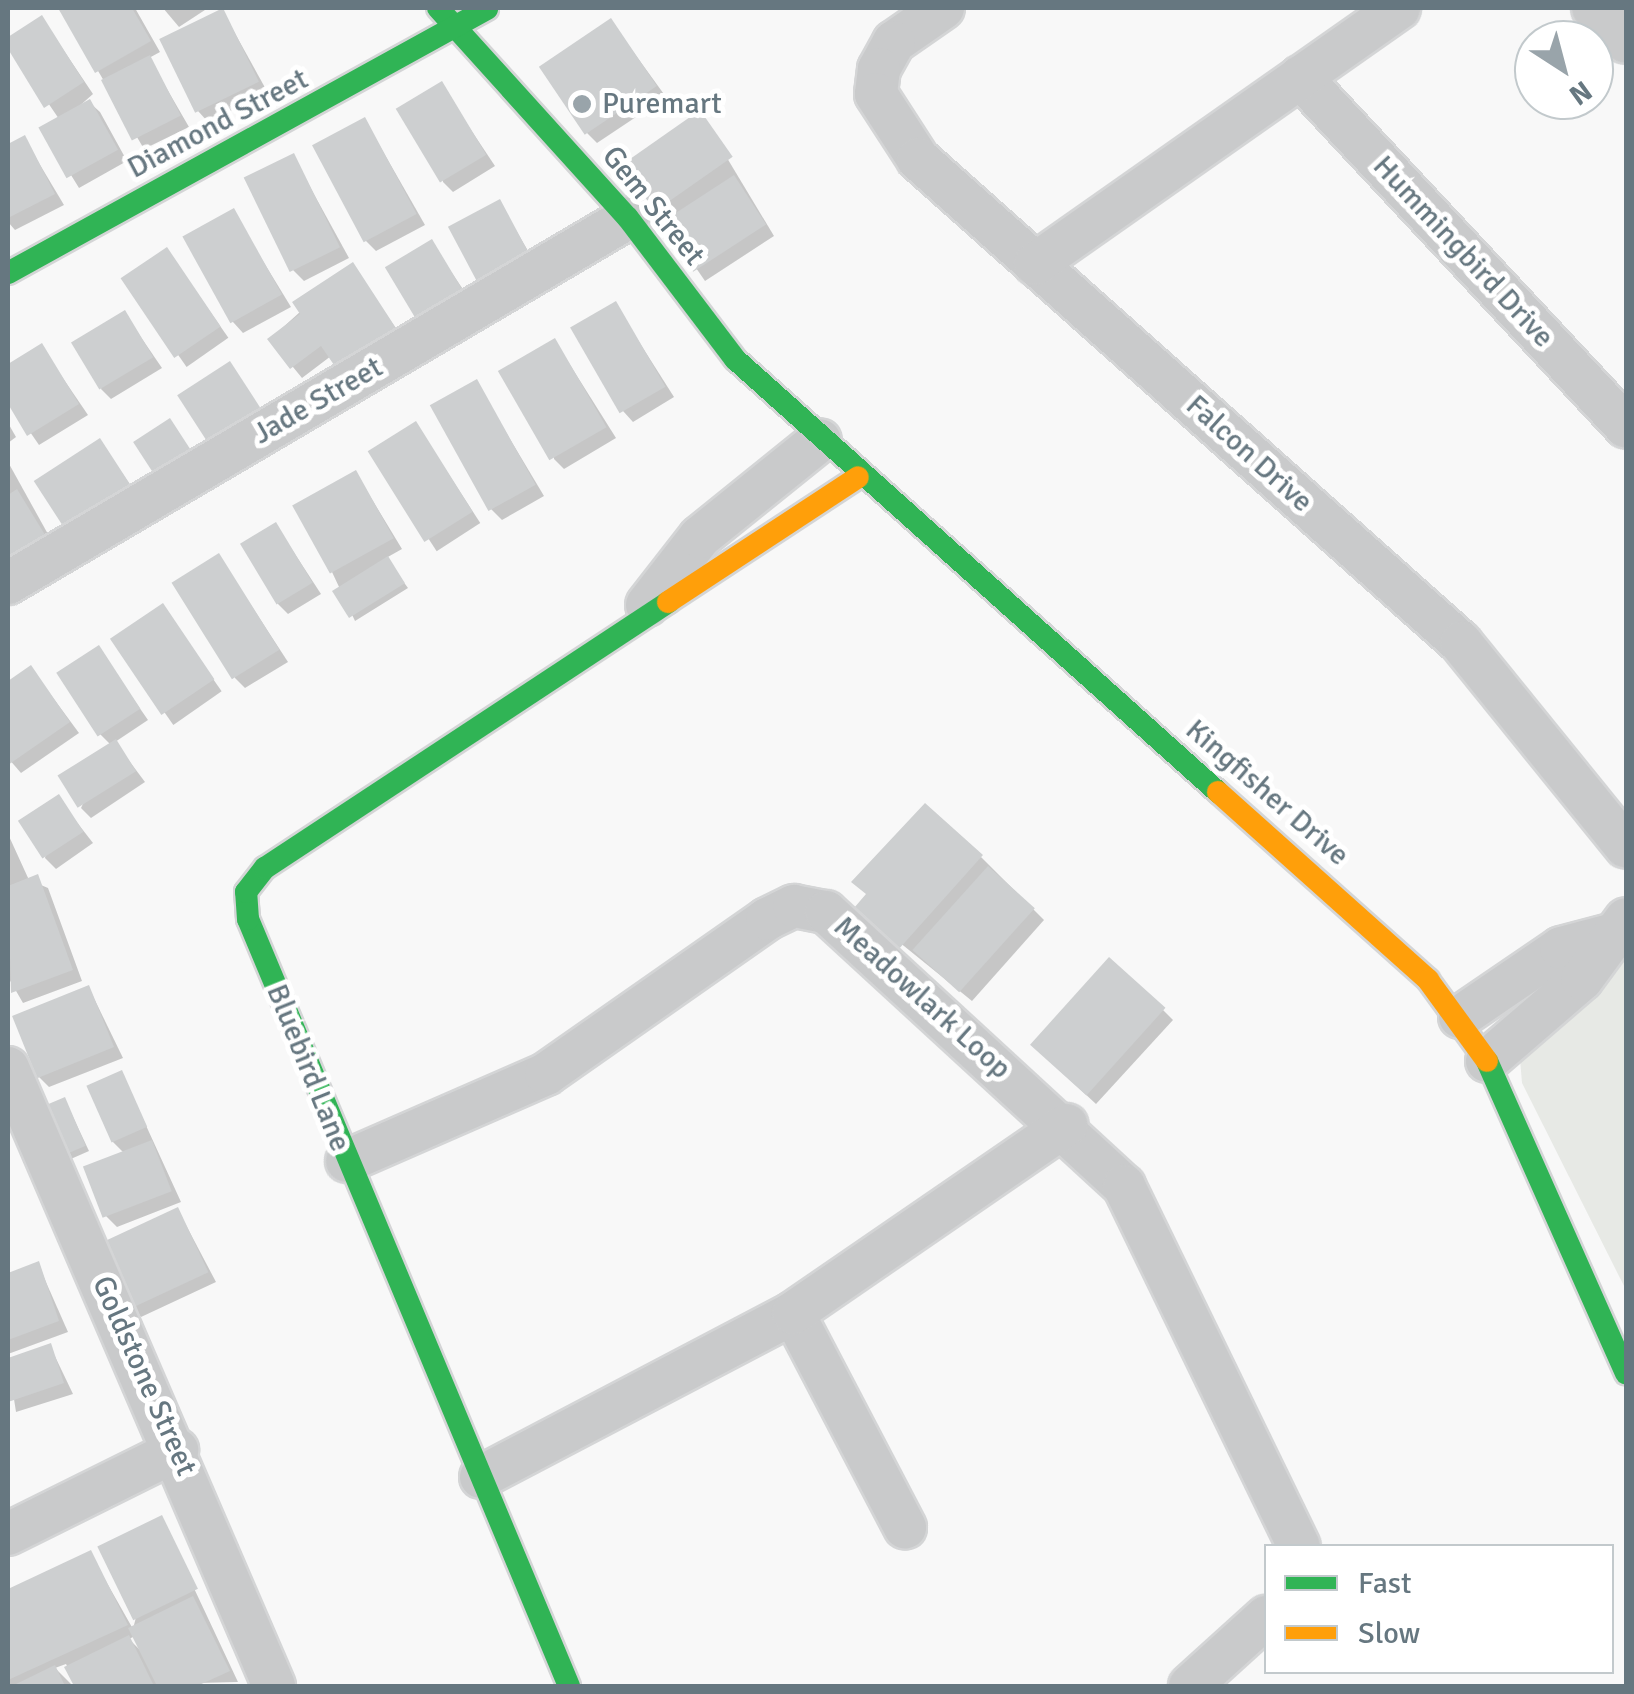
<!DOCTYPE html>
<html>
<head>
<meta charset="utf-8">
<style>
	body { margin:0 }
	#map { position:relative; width:1634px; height:1694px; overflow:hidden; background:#f8f8f8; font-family:Signika,sans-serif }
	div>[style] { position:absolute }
	.green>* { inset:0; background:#e7e9e5 }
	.shadow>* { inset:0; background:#0003; transform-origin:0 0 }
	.building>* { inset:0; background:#cdcfd0; transform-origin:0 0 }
	.roads { filter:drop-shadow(2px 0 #d4d5d6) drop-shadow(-2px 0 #d4d5d6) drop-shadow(0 2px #d4d5d6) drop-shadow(0 -2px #d4d5d6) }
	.street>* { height:42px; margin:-21px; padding:0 21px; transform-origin:21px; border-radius:21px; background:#c9cacb }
	.fast>* { height:22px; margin:-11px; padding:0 11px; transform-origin:11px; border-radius:11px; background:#30b455 }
	.slow>* { height:22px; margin:-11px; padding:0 11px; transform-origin:11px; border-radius:11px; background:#ff9f0a }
	.dots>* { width:28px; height:28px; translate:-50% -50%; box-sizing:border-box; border:5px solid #fff; border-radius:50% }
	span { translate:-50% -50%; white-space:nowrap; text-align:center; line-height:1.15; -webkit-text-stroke:10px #fff; paint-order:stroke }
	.poi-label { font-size:30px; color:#667780 }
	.left { translate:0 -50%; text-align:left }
	.street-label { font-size:30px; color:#667780 }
	.frame { position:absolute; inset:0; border:10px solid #667780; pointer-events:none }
	.legend { position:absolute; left:1264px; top:1544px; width:350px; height:130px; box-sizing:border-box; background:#fff; border:2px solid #c2c9cc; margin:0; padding:12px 18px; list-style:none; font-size:30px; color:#667780 }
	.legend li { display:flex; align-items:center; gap:20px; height:50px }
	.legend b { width:50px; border:2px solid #c2c9cc }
	.north { position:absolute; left:1514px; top:20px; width:100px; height:100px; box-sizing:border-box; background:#fff; border:2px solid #c2c9cc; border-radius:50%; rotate:144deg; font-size:28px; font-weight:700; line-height:40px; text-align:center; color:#667780 }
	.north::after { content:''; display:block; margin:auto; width:35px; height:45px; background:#99a4aa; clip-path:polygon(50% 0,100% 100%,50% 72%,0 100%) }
</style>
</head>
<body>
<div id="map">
	<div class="green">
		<i style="clip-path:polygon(1626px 948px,1626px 1290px,1522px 1083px,1520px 1059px)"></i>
	</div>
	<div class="shadow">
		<i style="clip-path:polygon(61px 8px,135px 8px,160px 52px,149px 58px,189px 127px,144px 149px)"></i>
		<i style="clip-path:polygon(163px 8px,208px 8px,179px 27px)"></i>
		<i style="clip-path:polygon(222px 10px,268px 93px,208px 122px,198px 111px)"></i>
		<i style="clip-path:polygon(42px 18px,93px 94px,76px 109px,89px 102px,100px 112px,127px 161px,79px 188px,42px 128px,59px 119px,8px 44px)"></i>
		<i style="clip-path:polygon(611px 21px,666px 97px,597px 143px,587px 133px)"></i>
		<i style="clip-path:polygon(441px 85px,495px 166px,453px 192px,443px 182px)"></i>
		<i style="clip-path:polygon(700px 113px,774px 236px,705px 281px,657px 211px)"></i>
		<i style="clip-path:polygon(365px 120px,425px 225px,376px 251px,366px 241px)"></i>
		<i style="clip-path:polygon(24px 138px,64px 205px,15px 230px,8px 222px,8px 146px)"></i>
		<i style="clip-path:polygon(293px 156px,349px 258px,304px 281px,293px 270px)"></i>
		<i style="clip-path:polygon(500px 203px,541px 273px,493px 298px)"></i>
		<i style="clip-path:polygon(233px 212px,291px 307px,243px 333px,233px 322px)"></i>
		<i style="clip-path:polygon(431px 242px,479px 313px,436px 339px)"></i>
		<i style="left:167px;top:250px;width:107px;height:51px;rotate:55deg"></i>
		<i style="clip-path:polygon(352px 265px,413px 353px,331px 356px,302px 378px,270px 339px)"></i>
		<i style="clip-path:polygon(615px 304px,674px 397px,633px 422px,623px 411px)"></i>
		<i style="clip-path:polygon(125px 314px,162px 368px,111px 399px,101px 389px)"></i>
		<i style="clip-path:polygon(555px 341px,616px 438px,564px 469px,554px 459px)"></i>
		<i style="clip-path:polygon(41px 346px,88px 415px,39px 445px,8px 400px,8px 367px)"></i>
		<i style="clip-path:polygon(476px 382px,544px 496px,502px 520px,491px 509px)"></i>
		<i style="clip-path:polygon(8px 423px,16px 437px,8px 443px)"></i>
		<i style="left:416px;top:424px;width:118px;height:52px;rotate:57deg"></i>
		<i style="clip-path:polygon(100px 441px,144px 505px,81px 545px)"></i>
		<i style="clip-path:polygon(8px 462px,59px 554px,8px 570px)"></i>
		<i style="clip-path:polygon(356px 473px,402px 549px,386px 558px,408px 588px,355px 621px,332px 572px)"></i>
		<i style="clip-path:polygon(276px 525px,321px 594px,288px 614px,278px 604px)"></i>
		<i style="clip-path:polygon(219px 556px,288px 662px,245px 688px,235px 678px)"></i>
		<i style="left:162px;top:606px;width:104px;height:59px;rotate:55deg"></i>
		<i style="clip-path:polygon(98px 648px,148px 720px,115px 742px,145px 782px,91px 818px,81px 808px,111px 745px,100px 734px)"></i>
		<i style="clip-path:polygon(31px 668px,79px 733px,21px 773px,8px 758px,8px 684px)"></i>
		<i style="clip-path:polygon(58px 798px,93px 843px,56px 869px,45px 858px)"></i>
		<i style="clip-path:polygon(8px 834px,29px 880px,48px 888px,82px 981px,23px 1003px,8px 977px)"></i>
		<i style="clip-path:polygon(981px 857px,1044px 920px,972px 1001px,857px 908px)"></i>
		<i style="clip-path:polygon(89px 988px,123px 1058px,49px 1087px,39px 1077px)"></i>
		<i style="clip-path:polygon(1163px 1010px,1173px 1020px,1096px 1104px,1043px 1055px)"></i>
		<i style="clip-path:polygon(122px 1073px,181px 1202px,117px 1227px,106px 1216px,125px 1154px,112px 1141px)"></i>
		<i style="clip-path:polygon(65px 1100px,89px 1151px,64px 1162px)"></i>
		<i style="clip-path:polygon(178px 1210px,216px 1282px,141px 1317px,131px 1306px)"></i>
		<i style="clip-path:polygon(38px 1264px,68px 1332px,8px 1354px,8px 1275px)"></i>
		<i style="clip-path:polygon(50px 1346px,73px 1394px,16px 1412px,8px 1360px)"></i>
		<i style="clip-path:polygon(evenodd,161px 1518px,238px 1682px,77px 1686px,66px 1664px,55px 1668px,73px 1686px,8px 1686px,8px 1591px,90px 1553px,133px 1629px,161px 1518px,135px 1636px,141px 1651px,129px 1639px,135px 1636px)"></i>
	</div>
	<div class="building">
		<i style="clip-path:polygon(58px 8px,132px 8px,151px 41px,95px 73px)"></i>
		<i style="left:223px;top:8px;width:82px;height:71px;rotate:64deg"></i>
		<i style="clip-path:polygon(42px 15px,84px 82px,44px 108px,8px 49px,8px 37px)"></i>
		<i style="left:611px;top:18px;width:82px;height:87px;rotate:56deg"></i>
		<i style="left:150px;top:55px;width:68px;height:55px;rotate:63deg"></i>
		<i style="left:442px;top:81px;width:86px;height:54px;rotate:59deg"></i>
		<i style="left:90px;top:99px;width:58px;height:59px;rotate:61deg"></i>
		<i style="left:700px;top:110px;width:57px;height:95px;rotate:55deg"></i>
		<i style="left:365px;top:117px;width:110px;height:60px;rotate:62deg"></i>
		<i style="clip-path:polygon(25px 135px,55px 194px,8px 218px,8px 144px)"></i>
		<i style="left:294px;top:153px;width:105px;height:56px;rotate:64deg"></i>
		<i style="left:734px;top:175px;width:59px;height:87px;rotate:57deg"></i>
		<i style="left:500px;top:199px;width:71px;height:59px;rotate:62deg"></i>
		<i style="left:234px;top:208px;width:99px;height:59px;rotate:61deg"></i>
		<i style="left:432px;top:239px;width:74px;height:55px;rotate:59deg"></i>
		<i style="left:167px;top:247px;width:96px;height:56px;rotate:56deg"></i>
		<i style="clip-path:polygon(353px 262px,405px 342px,345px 381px,321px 346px,290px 369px,267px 339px,300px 314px,292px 302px)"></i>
		<i style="left:616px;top:301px;width:99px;height:53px;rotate:60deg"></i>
		<i style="left:125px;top:310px;width:55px;height:63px;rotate:59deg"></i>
		<i style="left:555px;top:338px;width:103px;height:66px;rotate:60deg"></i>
		<i style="clip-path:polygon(42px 343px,79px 404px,27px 436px,8px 404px,8px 364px)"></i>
		<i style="left:230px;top:361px;width:72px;height:63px;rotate:57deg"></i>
		<i style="left:477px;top:379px;width:121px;height:54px;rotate:61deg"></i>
		<i style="left:170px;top:418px;width:48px;height:44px;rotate:57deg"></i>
		<i style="left:416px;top:421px;width:107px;height:57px;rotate:58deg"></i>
		<i style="left:100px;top:438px;width:67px;height:79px;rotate:57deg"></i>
		<i style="left:356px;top:470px;width:78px;height:73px;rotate:61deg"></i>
		<i style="clip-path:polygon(17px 489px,50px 543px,8px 569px,8px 495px)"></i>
		<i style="left:276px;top:522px;width:71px;height:42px;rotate:59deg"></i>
		<i style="left:219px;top:553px;width:114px;height:56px;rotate:58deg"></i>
		<i style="left:388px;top:556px;width:32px;height:66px;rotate:58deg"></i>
		<i style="left:163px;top:603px;width:92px;height:64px;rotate:56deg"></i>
		<i style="left:99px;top:645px;width:76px;height:51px;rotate:57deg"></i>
		<i style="clip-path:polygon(31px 665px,70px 722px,8px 765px,8px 681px)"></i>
		<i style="left:116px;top:739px;width:38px;height:69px;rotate:58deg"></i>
		<i style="left:59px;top:794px;width:45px;height:49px;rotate:57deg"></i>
		<i style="clip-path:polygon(925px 803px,983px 855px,898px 950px,854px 908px,866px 894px,851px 882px)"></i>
		<i style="left:988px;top:866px;width:63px;height:113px;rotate:42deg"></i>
		<i style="clip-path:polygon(38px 874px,73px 970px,11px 993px,8px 886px)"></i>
		<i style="left:1109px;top:957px;width:76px;height:118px;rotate:42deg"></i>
		<i style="left:89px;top:985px;width:67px;height:83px;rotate:68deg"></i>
		<i style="left:122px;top:1070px;width:62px;height:39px;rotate:66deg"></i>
		<i style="left:65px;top:1097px;width:53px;height:32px;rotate:67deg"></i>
		<i style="left:152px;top:1140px;width:55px;height:74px;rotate:69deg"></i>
		<i style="left:178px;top:1207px;width:72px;height:87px;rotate:65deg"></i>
		<i style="clip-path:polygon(39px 1261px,59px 1321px,8px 1340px,8px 1273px)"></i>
		<i style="clip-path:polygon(51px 1343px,64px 1383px,8px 1402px,8px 1358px)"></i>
		<i style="left:162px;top:1515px;width:82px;height:72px;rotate:64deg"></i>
		<i style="clip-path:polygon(91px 1550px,128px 1625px,8px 1680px,8px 1589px)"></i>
		<i style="clip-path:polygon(193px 1596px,230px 1671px,197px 1686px,157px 1686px,128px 1628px)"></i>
		<i style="clip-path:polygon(129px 1635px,154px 1686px,74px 1686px,64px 1667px)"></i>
		<i style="clip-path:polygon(55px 1665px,65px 1686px,12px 1686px)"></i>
	</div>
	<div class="roads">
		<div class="street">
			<i style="left:943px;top:8px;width:60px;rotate:145.2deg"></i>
			<i style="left:894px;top:42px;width:31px;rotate:119deg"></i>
			<i style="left:879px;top:69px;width:25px;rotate:97deg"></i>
			<i style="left:876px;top:94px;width:77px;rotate:57.1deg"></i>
			<i style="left:918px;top:159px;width:727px;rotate:41.71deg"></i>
			<i style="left:1461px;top:643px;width:262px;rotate:51deg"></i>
			<i style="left:1593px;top:8px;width:47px;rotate:45.9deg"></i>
			<i style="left:1300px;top:77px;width:478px;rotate:47deg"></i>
			<i style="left:1035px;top:264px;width:445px;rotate:-35.1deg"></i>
			<i style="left:8px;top:583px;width:719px;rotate:-30.49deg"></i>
			<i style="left:647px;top:605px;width:86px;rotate:-52.1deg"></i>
			<i style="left:700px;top:537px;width:154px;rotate:-38.9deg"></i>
			<i style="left:1460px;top:1017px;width:122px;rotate:-34.3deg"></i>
			<i style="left:1561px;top:948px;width:48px;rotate:-14.6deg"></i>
			<i style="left:1487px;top:1061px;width:125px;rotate:-40.8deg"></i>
			<i style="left:1582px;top:979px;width:74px;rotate:-53.7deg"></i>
			<i style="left:8px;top:1068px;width:673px;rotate:66.71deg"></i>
			<i style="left:347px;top:1161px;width:217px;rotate:-23.6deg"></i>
			<i style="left:546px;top:1074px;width:270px;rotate:-35deg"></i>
			<i style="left:767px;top:919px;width:30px;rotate:-26deg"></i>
			<i style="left:794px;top:906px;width:33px;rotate:11deg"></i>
			<i style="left:826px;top:912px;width:405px;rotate:42.6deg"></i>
			<i style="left:1124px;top:1186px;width:400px;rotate:64.1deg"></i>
			<i style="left:793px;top:1313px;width:242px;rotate:62.4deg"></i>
			<i style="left:481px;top:1477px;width:352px;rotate:-27.7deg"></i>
			<i style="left:793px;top:1313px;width:332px;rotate:-34.5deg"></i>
			<i style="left:8px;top:1534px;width:189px;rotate:-26.4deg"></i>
			<i style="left:1190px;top:1686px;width:103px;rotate:-42.2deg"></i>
		</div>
		<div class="fast">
			<i style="left:438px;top:8px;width:283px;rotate:47.9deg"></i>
			<i style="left:628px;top:218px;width:177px;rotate:52.8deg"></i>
			<i style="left:735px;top:359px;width:649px;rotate:41.88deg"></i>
			<i style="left:8px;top:273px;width:547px;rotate:-28.86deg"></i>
			<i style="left:1487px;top:1061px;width:342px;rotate:66deg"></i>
			<i style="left:569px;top:1686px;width:831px;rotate:-112.71deg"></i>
			<i style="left:248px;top:919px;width:27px;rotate:-94deg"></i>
			<i style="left:246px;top:892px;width:31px;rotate:-52deg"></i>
			<i style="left:265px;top:868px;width:483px;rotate:-33.4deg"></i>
		</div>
		<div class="slow">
			<i style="left:668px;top:602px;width:227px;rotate:-33.3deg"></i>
			<i style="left:1218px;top:792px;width:282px;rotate:41.8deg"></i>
			<i style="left:1428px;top:980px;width:100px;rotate:53.9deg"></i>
		</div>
	</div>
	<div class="dots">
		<i style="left:582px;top:104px;background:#99a4aa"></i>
	</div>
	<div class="poi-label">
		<span class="left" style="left:602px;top:104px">Puremart</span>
	</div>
	<div class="street-label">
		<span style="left:218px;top:124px;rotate:-28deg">Diamond Street</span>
		<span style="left:653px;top:206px;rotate:51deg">Gem Street</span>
		<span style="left:1463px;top:252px;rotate:47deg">Hummingbird Drive</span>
		<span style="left:318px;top:401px;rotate:-30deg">Jade Street</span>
		<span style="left:1249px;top:454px;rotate:42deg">Falcon Drive</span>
		<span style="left:1267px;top:793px;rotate:41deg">Kingfisher Drive</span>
		<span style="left:922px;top:998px;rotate:42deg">Meadowlark Loop</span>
		<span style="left:308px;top:1068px;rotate:68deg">Bluebird Lane</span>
		<span style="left:144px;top:1376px;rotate:66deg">Goldstone Street</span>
	</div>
	<div class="frame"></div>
	<ul class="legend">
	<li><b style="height:12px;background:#30b455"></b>Fast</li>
	<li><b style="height:12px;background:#ff9f0a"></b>Slow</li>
	</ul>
	<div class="north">N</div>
</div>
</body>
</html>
